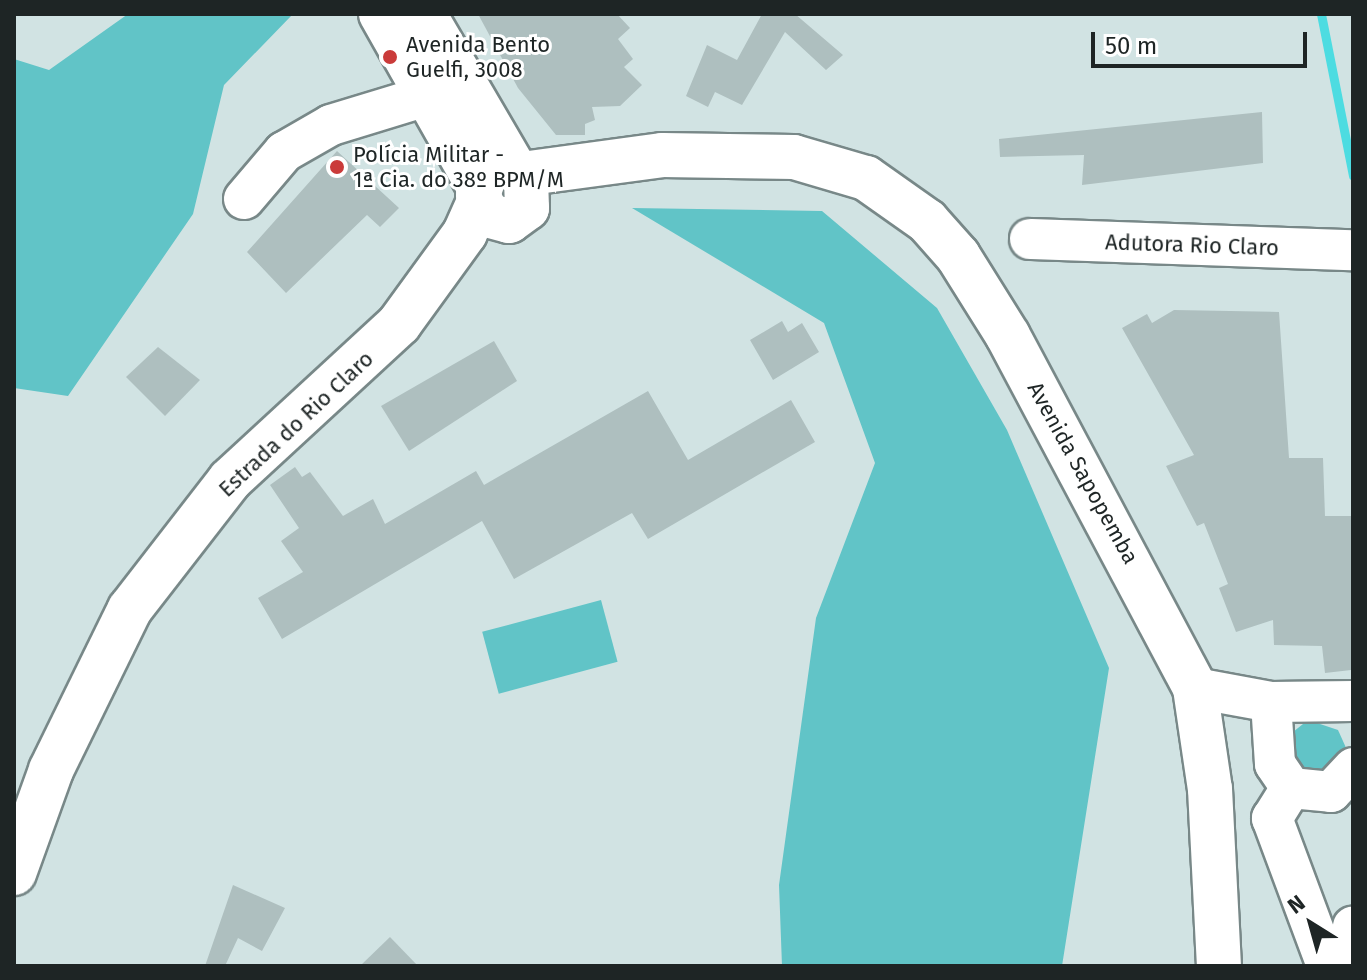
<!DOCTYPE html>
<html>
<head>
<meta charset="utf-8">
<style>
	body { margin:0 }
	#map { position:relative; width:1367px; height:980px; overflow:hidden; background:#d1e3e3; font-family:"Fira Sans",sans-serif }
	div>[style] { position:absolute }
	.green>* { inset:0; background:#61c4c7; transform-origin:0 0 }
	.stream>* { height:9px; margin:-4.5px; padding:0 4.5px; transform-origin:4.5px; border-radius:4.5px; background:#4ddce1 }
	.building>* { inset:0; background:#aebfbf }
	.roads { filter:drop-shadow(2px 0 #788888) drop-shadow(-2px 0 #788888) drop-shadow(0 2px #788888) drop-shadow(0 -2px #788888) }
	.minor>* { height:40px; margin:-20px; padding:0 20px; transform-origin:20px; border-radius:20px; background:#fff }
	.major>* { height:44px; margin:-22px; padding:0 22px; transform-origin:22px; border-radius:22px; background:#fff }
	.dots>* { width:22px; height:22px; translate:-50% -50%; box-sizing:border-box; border:4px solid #fff; border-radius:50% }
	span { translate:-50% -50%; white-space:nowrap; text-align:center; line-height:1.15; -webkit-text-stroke:6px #fff; paint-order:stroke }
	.poi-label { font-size:22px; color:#1e2525 }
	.left { translate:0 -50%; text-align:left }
	.street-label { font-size:22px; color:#1e2525 }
	.frame { position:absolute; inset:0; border:16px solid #1e2525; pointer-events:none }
	.north { position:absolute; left:1271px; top:884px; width:80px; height:80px; -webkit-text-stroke:6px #fff; paint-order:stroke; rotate:323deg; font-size:22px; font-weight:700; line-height:32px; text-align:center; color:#1e2525 }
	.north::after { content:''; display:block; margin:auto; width:28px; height:36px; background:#1e2525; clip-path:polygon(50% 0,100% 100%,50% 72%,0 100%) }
	.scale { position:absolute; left:1091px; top:32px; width:216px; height:36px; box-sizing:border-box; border:4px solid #1e2525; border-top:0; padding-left:10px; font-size:24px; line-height:28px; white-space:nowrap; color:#1e2525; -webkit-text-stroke:6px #fff; paint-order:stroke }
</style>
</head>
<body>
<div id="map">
	<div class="green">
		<i style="clip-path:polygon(128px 14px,293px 14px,224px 85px,193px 214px,68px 396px,14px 388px,14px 59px,49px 70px)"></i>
		<i style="clip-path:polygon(632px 208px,822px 211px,937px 308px,1007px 430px,1109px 668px,1062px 966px,782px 966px,779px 885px,816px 618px,875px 463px,824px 323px)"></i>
		<i style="left:601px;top:600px;width:64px;height:123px;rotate:75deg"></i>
		<i style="clip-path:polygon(1308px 720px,1338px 730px,1347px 750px,1346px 761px,1303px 784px,1283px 740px)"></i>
	</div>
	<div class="stream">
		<i style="left:1321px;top:14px;width:165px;rotate:78.8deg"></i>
	</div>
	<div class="building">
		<i style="clip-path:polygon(478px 14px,617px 14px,630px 28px,618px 39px,633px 59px,624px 67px,642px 85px,620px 106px,592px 107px,595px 120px,585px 124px,585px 135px,556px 135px,518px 88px)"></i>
		<i style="clip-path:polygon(762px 14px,795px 14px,843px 55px,826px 70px,785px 32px,742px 105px,715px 92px,708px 107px,686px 96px,707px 45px,737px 60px)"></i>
		<i style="clip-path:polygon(1262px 112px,1263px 163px,1082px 185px,1084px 155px,1000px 157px,999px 139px)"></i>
		<i style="clip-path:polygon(337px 151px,399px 208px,380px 227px,367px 215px,286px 293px,247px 252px)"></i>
		<i style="clip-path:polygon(1174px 310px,1279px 312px,1289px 458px,1323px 458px,1325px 516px,1353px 516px,1351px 670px,1325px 673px,1322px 646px,1274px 645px,1273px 620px,1236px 632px,1219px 588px,1228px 584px,1204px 523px,1197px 526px,1166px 466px,1194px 455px,1122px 328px,1147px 314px,1152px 323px)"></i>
		<i style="clip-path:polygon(782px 321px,788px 332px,802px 323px,819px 352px,773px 380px,750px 340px)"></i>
		<i style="clip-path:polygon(494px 341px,517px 381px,409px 451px,381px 406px)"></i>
		<i style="clip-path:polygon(158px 347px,200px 380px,165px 416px,126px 377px)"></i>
		<i style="clip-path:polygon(648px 391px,688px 460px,791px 400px,815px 442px,648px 539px,632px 513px,514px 579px,482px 521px,282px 639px,258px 598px,303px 572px,281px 541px,299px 528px,270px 485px,295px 467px,302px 477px,310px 472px,343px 516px,373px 499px,385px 524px,476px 471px,484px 485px)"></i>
		<i style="clip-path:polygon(233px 885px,285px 908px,262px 951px,238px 938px,225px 966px,205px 966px)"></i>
		<i style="clip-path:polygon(390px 937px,418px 966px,360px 966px)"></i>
	</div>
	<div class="roads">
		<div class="minor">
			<i style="left:244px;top:199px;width:62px;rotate:-49.6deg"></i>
			<i style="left:284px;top:152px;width:54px;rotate:-29.9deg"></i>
			<i style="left:331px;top:125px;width:99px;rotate:-17deg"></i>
			<i style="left:1030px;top:239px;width:323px;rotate:2deg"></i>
			<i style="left:1195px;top:688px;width:77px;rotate:10.4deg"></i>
			<i style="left:1271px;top:702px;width:82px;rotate:-0.7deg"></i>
			<i style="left:1271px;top:702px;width:62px;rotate:86.3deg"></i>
			<i style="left:1275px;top:764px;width:29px;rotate:56deg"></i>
			<i style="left:1291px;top:788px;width:40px;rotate:5.7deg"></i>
			<i style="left:1331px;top:792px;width:33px;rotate:-47deg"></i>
			<i style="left:1291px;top:788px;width:36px;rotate:122deg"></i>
			<i style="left:1272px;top:818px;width:158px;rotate:69.6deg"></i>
			<i style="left:1346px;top:966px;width:40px;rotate:-80deg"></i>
		</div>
		<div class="major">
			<i style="left:381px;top:14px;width:199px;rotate:60.5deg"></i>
			<i style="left:424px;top:14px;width:181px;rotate:59.7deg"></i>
			<i style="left:515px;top:170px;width:14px;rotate:39deg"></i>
			<i style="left:526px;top:179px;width:29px;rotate:88deg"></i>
			<i style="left:527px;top:208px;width:22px;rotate:144deg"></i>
			<i style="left:509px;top:221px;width:23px;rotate:-165deg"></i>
			<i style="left:487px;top:215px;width:22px;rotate:-114deg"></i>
			<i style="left:478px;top:195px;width:18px;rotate:-71deg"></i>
			<i style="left:522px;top:174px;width:141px;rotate:-7.7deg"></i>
			<i style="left:662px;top:155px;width:132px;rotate:0.9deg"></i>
			<i style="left:794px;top:157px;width:75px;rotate:16.3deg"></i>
			<i style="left:866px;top:178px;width:75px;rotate:35.2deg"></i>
			<i style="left:927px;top:221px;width:47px;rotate:48.5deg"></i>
			<i style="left:958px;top:256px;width:94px;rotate:58deg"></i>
			<i style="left:1008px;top:336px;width:399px;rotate:62deg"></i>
			<i style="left:1195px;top:688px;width:102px;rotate:81.6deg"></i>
			<i style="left:1210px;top:789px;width:177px;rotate:87.1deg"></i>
			<i style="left:14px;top:873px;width:109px;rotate:-70.2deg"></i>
			<i style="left:51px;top:770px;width:179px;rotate:-63.9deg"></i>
			<i style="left:130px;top:609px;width:163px;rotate:-52.2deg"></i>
			<i style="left:230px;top:480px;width:230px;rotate:-42.7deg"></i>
			<i style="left:399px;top:324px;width:112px;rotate:-54deg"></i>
			<i style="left:465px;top:233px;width:34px;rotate:-66deg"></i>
		</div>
	</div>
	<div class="dots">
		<i style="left:390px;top:57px;background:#ca3b3a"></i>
		<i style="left:337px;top:167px;background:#ca3b3a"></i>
	</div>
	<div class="poi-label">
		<span class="left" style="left:406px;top:57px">Avenida Bento<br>Guelfi, 3008</span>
		<span class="left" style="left:353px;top:167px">Polícia Militar -<br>1ª Cia. do 38º BPM/M</span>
	</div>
	<div class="street-label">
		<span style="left:1192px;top:245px;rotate:2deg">Adutora Rio Claro</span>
		<span style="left:296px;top:424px;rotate:-43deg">Estrada do Rio Claro</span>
		<span style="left:1083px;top:473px;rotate:61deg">Avenida Sapopemba</span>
	</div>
	<div class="frame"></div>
	<div class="north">N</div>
	<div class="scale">50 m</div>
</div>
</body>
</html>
